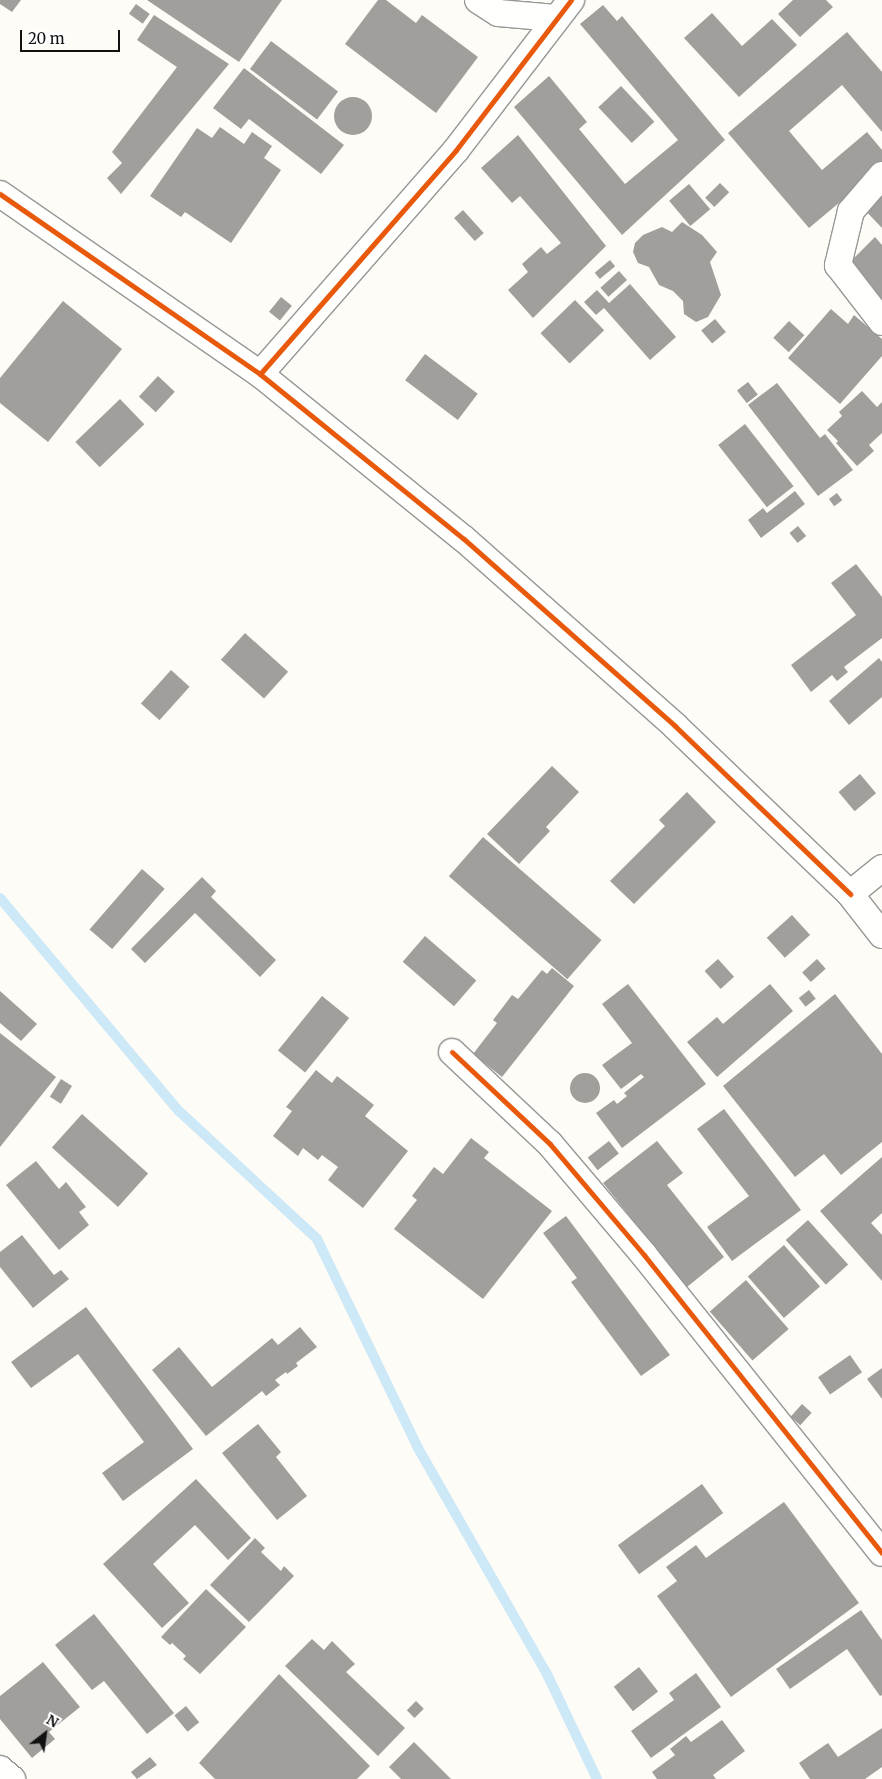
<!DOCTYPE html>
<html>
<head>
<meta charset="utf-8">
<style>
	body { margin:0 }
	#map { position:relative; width:882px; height:1779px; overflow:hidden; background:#fdfcf7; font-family:Merriweather,serif }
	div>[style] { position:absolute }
	.stream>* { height:10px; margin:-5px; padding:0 5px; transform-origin:5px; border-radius:5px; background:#cde8f7 }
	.building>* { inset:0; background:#a19f9c; transform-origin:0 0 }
	.round { border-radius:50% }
	.roads { filter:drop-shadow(1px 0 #979795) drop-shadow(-1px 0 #979795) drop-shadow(0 1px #979795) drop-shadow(0 -1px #979795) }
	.minor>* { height:26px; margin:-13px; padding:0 13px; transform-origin:13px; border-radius:13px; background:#fffffe }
	.cycleway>* { height:5px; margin:-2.5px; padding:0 2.5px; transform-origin:2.5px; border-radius:2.5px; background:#e8590c }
	span { translate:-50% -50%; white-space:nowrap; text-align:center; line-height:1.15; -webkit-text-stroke:5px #fff; paint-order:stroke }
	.north { position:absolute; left:20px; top:1709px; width:50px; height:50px; -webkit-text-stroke:4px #fff; paint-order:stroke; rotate:30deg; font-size:14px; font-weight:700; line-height:20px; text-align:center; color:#111 }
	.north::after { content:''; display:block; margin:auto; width:18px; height:22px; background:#111; clip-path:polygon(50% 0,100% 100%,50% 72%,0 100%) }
	.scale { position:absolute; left:20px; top:30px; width:100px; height:22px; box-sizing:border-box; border:2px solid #111; border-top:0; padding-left:6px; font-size:15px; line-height:18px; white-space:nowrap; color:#111; -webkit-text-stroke:4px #fff; paint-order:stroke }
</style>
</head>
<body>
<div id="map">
	<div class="stream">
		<i style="left:0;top:898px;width:278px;rotate:50deg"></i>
		<i style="left:179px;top:1111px;width:188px;rotate:42.8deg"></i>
		<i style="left:317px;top:1239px;width:232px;rotate:64.2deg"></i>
		<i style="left:418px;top:1448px;width:258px;rotate:60.3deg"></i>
		<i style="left:546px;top:1672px;width:119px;rotate:64.5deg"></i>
	</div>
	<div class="building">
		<i style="clip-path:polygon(0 0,21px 0,12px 12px,0 4px)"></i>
		<i style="clip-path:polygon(147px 0,282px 0,239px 62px)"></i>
		<i style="clip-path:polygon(378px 0,386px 0,416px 23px,422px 15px,478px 57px,436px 113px,345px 44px)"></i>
		<i style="clip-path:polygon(793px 0,826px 0,833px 7px,800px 37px,778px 14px)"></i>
		<i style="left:136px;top:4px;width:17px;height:12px;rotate:36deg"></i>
		<i style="clip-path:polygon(603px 5px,617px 21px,622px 16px,725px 140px,622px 235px,514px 107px,549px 76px,587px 122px,579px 129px,625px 184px,678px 140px,580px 24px)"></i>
		<i style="clip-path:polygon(712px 13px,742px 46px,772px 19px,797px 45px,739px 97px,684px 38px)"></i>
		<i style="clip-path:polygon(154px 15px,229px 64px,121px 194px,107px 178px,122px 163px,112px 152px,177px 67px,137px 40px)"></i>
		<i style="clip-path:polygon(847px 32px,882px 72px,882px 132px,842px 85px,789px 131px,822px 170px,867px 132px,882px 150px,882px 167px,809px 228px,728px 133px)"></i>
		<i style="left:271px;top:41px;width:84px;height:35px;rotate:37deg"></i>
		<i style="clip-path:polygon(244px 68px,344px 145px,321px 174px,249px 119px,241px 129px,213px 108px)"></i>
		<i style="left:621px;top:86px;width:49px;height:31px;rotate:47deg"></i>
		<i class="round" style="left:334px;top:97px;width:38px;height:38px"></i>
		<i style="clip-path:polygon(220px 127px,244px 144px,252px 132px,272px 146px,264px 158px,281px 170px,231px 243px,185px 212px,181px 217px,150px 196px,197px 128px,212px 138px)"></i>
		<i style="clip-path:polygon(518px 135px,606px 246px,533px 318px,508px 290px,528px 272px,522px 264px,541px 247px,547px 254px,561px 243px,520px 196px,512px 203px,481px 168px)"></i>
		<i style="left:720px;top:183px;width:13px;height:21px;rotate:45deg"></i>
		<i style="left:689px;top:184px;width:33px;height:26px;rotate:50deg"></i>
		<i style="clip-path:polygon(882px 185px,882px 228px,860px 205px)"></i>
		<i style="left:463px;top:210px;width:31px;height:12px;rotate:48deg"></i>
		<i style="clip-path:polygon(682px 222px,702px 235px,717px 252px,710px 262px,721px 295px,708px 317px,696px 322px,684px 314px,683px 301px,673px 291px,659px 285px,649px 267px,638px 263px,633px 252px,635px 243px,643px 235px,662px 227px,672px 232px)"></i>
		<i style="clip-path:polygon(875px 237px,882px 245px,882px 306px,845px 267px)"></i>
		<i style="left:610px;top:260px;width:8px;height:20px;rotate:50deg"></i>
		<i style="left:619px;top:271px;width:12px;height:25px;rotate:48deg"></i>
		<i style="clip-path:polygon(630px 284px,676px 337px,650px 360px,604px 308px,596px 315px,584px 302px,597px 290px,609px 303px)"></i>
		<i style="left:281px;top:297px;width:14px;height:19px;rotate:39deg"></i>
		<i style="left:575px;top:300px;width:42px;height:48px;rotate:46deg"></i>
		<i style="clip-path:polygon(63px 301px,122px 349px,48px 442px,0 403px,0 378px)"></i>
		<i style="clip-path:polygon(831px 309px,848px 324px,854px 315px,882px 339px,882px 356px,840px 404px,788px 358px)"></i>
		<i style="left:715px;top:319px;width:17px;height:18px;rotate:50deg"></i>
		<i style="left:789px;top:321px;width:21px;height:23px;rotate:43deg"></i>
		<i style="left:425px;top:354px;width:66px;height:33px;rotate:37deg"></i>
		<i style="left:158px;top:376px;width:23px;height:28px;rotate:43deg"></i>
		<i style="left:748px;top:382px;width:16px;height:14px;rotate:52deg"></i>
		<i style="clip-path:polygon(777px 383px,820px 438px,825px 434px,853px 470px,818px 496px,748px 405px)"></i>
		<i style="clip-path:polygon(862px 391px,877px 407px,882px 402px,882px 433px,869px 445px,874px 451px,857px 466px,836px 443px,838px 441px,827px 430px,842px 416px,839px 412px)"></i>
		<i style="left:120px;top:399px;width:35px;height:62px;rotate:46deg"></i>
		<i style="left:745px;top:424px;width:79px;height:34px;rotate:52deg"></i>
		<i style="clip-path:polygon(795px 491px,805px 504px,761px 538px,748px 520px,763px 508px,767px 513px)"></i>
		<i style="left:837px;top:493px;width:9px;height:10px;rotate:54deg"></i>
		<i style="left:798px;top:526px;width:13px;height:11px;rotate:51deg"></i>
		<i style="clip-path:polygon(856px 564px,882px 597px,882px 638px,844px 667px,848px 672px,837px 681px,832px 675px,811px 692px,791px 665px,856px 615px,831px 583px)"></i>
		<i style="left:245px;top:633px;width:58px;height:36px;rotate:42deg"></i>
		<i style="clip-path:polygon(879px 658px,882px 662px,882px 697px,849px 725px,829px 701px)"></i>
		<i style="left:171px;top:670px;width:25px;height:45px;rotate:42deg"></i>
		<i style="clip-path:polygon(552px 766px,579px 792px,546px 827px,550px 831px,519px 864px,487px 834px)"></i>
		<i style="left:860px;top:774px;width:25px;height:28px;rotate:50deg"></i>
		<i style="clip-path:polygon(687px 792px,716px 822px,634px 904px,610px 881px,665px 826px,659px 820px)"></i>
		<i style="left:483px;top:837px;width:157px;height:52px;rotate:41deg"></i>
		<i style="left:142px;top:869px;width:30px;height:80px;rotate:41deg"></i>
		<i style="clip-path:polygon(202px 877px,216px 891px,211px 897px,276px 960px,260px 977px,195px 913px,145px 963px,131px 949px)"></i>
		<i style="left:792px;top:915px;width:27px;height:34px;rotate:48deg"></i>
		<i style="left:425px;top:936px;width:68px;height:34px;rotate:41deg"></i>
		<i style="left:718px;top:959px;width:24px;height:18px;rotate:48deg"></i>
		<i style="left:817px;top:959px;width:13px;height:20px;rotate:48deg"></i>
		<i style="clip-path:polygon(552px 968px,574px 986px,502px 1077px,473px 1054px,497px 1023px,493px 1020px,512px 995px,518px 999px,542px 970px,547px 974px)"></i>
		<i style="clip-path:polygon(628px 984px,706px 1084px,622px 1148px,596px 1113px,614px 1100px,617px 1104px,627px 1096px,624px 1093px,644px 1077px,641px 1074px,621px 1089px,602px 1065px,632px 1043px,602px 1004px)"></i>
		<i style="clip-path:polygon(770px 984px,793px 1011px,717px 1077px,687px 1042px,717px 1017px,723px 1024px)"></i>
		<i style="left:809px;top:990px;width:11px;height:13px;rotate:52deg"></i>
		<i style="clip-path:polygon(0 991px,37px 1024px,21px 1041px,0 1023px)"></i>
		<i style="clip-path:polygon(835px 994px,882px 1054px,882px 1142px,841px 1175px,824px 1154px,795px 1177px,723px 1086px)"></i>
		<i style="left:322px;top:996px;width:35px;height:70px;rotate:39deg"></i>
		<i style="clip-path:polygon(0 1033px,56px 1077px,0 1147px)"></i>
		<i style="clip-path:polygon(316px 1070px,332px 1083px,337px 1076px,374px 1105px,365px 1116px,408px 1151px,363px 1208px,328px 1180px,338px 1167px,322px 1155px,318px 1160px,303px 1148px,298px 1156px,273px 1136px,292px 1111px,286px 1107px)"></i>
		<i class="round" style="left:570px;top:1073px;width:30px;height:30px"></i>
		<i style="left:61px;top:1079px;width:13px;height:21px;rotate:32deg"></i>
		<i style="clip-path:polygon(724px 1109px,801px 1210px,732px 1261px,707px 1227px,749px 1196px,697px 1129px)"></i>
		<i style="left:82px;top:1114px;width:89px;height:45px;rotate:42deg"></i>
		<i style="clip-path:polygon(471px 1138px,489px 1152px,484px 1158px,552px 1211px,483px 1299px,394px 1229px,417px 1200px,412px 1196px,434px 1167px,443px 1174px)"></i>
		<i style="left:609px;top:1141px;width:16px;height:27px;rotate:52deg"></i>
		<i style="clip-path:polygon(657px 1141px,683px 1173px,667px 1185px,724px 1257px,687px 1287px,603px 1183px)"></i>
		<i style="clip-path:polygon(882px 1157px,882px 1213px,871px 1223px,882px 1235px,882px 1281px,820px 1211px)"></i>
		<i style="clip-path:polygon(36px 1161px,59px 1189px,66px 1182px,86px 1207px,79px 1212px,89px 1225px,59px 1250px,6px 1185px)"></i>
		<i style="clip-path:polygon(566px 1216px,670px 1355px,641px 1376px,571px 1282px,577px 1278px,543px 1233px)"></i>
		<i style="left:808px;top:1220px;width:60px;height:30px;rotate:48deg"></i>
		<i style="clip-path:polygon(22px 1235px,54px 1275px,61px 1270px,69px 1279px,33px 1308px,0 1267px,0 1252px)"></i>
		<i style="left:784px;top:1245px;width:55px;height:48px;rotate:49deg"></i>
		<i style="left:746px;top:1280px;width:65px;height:48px;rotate:49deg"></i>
		<i style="clip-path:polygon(86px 1307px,193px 1449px,123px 1501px,102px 1473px,144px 1442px,78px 1354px,31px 1388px,11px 1362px)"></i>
		<i style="clip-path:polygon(300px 1327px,317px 1347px,296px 1363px,298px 1366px,287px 1374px,286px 1372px,275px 1380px,280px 1385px,266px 1396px,262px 1391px,206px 1436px,152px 1370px,179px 1347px,212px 1387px,272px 1338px,278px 1345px)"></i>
		<i style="left:850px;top:1355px;width:21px;height:39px;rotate:55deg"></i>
		<i style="clip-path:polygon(882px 1368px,882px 1399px,867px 1379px)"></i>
		<i style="left:802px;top:1404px;width:13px;height:17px;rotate:42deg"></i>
		<i style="clip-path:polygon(258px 1424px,281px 1452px,276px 1457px,307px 1496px,277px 1520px,222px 1453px)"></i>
		<i style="clip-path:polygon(196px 1479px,251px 1538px,228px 1560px,195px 1525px,153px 1564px,189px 1603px,162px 1628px,103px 1564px)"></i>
		<i style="left:702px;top:1484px;width:36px;height:104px;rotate:54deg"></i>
		<i style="clip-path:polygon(784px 1502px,859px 1603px,731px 1697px,657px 1596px,677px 1581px,666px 1567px,696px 1545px,706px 1558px)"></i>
		<i style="clip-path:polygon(255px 1538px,265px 1548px,261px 1552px,281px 1571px,284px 1566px,294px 1576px,249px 1622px,210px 1585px)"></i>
		<i style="clip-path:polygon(206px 1589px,246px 1627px,200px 1674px,183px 1659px,186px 1656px,172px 1643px,170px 1645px,161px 1637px)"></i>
		<i style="clip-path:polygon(861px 1610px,882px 1640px,882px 1695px,880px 1696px,847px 1649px,790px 1689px,776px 1669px)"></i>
		<i style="clip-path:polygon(94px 1614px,174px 1713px,147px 1734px,104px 1681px,92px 1690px,55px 1645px)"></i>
		<i style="clip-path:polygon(312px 1639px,324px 1650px,332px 1641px,355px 1664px,346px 1672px,405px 1728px,378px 1756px,285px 1666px)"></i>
		<i style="clip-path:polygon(43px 1662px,80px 1707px,49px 1732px,55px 1739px,32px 1758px,0 1719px,0 1696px)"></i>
		<i style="left:639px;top:1667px;width:31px;height:32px;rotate:52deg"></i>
		<i style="clip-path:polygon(696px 1673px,721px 1707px,651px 1758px,631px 1731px,674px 1700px,669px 1693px)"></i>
		<i style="clip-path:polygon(279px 1674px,370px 1766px,357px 1779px,215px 1779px,199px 1763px)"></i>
		<i style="left:416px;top:1701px;width:11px;height:13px;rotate:45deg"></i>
		<i style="left:186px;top:1706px;width:21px;height:15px;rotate:51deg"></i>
		<i style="clip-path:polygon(722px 1720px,745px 1751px,713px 1775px,716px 1779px,657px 1779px,652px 1772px,675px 1755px,670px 1749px,686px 1736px,691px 1742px)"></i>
		<i style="clip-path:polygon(882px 1728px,882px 1767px,865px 1779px,810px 1779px,799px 1763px,828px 1743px,838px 1757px)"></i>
		<i style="clip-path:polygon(414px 1742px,451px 1779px,401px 1779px,389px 1767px)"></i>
		<i style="clip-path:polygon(150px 1757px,157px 1765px,137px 1779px,131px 1772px)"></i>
	</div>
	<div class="roads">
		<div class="minor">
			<i style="left:478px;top:0;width:24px;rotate:33deg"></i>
			<i style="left:498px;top:13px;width:58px;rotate:4.9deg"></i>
			<i style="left:882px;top:175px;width:48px;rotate:130.7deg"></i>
			<i style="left:851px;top:211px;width:56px;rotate:103.5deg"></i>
			<i style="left:838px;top:265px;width:72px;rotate:52.3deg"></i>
			<i style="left:0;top:194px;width:316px;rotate:34.7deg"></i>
			<i style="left:260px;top:374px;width:262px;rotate:39deg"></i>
			<i style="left:464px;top:539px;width:282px;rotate:41.5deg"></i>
			<i style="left:675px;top:726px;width:243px;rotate:43.8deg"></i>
			<i style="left:260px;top:374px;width:298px;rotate:-48.8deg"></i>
			<i style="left:456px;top:150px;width:189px;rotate:-52.5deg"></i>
			<i style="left:882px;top:868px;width:41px;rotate:140.9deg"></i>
			<i style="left:850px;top:894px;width:52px;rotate:52deg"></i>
			<i style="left:452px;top:1052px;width:134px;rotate:43.2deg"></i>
			<i style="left:550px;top:1144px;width:145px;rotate:49.7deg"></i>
			<i style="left:644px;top:1255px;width:381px;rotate:51.4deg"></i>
			<i style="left:0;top:1769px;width:16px;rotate:40deg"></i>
		</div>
	</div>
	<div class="cycleway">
		<i style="left:0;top:194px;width:316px;rotate:34.7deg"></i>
		<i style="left:260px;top:374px;width:262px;rotate:39deg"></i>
		<i style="left:464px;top:539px;width:282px;rotate:41.5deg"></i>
		<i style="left:675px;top:726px;width:243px;rotate:43.8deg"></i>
		<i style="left:260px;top:374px;width:298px;rotate:-48.8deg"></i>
		<i style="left:456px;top:150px;width:189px;rotate:-52.5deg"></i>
		<i style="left:452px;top:1052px;width:134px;rotate:43.2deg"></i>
		<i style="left:550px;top:1144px;width:145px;rotate:49.7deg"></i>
		<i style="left:644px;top:1255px;width:381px;rotate:51.4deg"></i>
	</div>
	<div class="north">N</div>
	<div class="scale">20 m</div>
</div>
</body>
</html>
